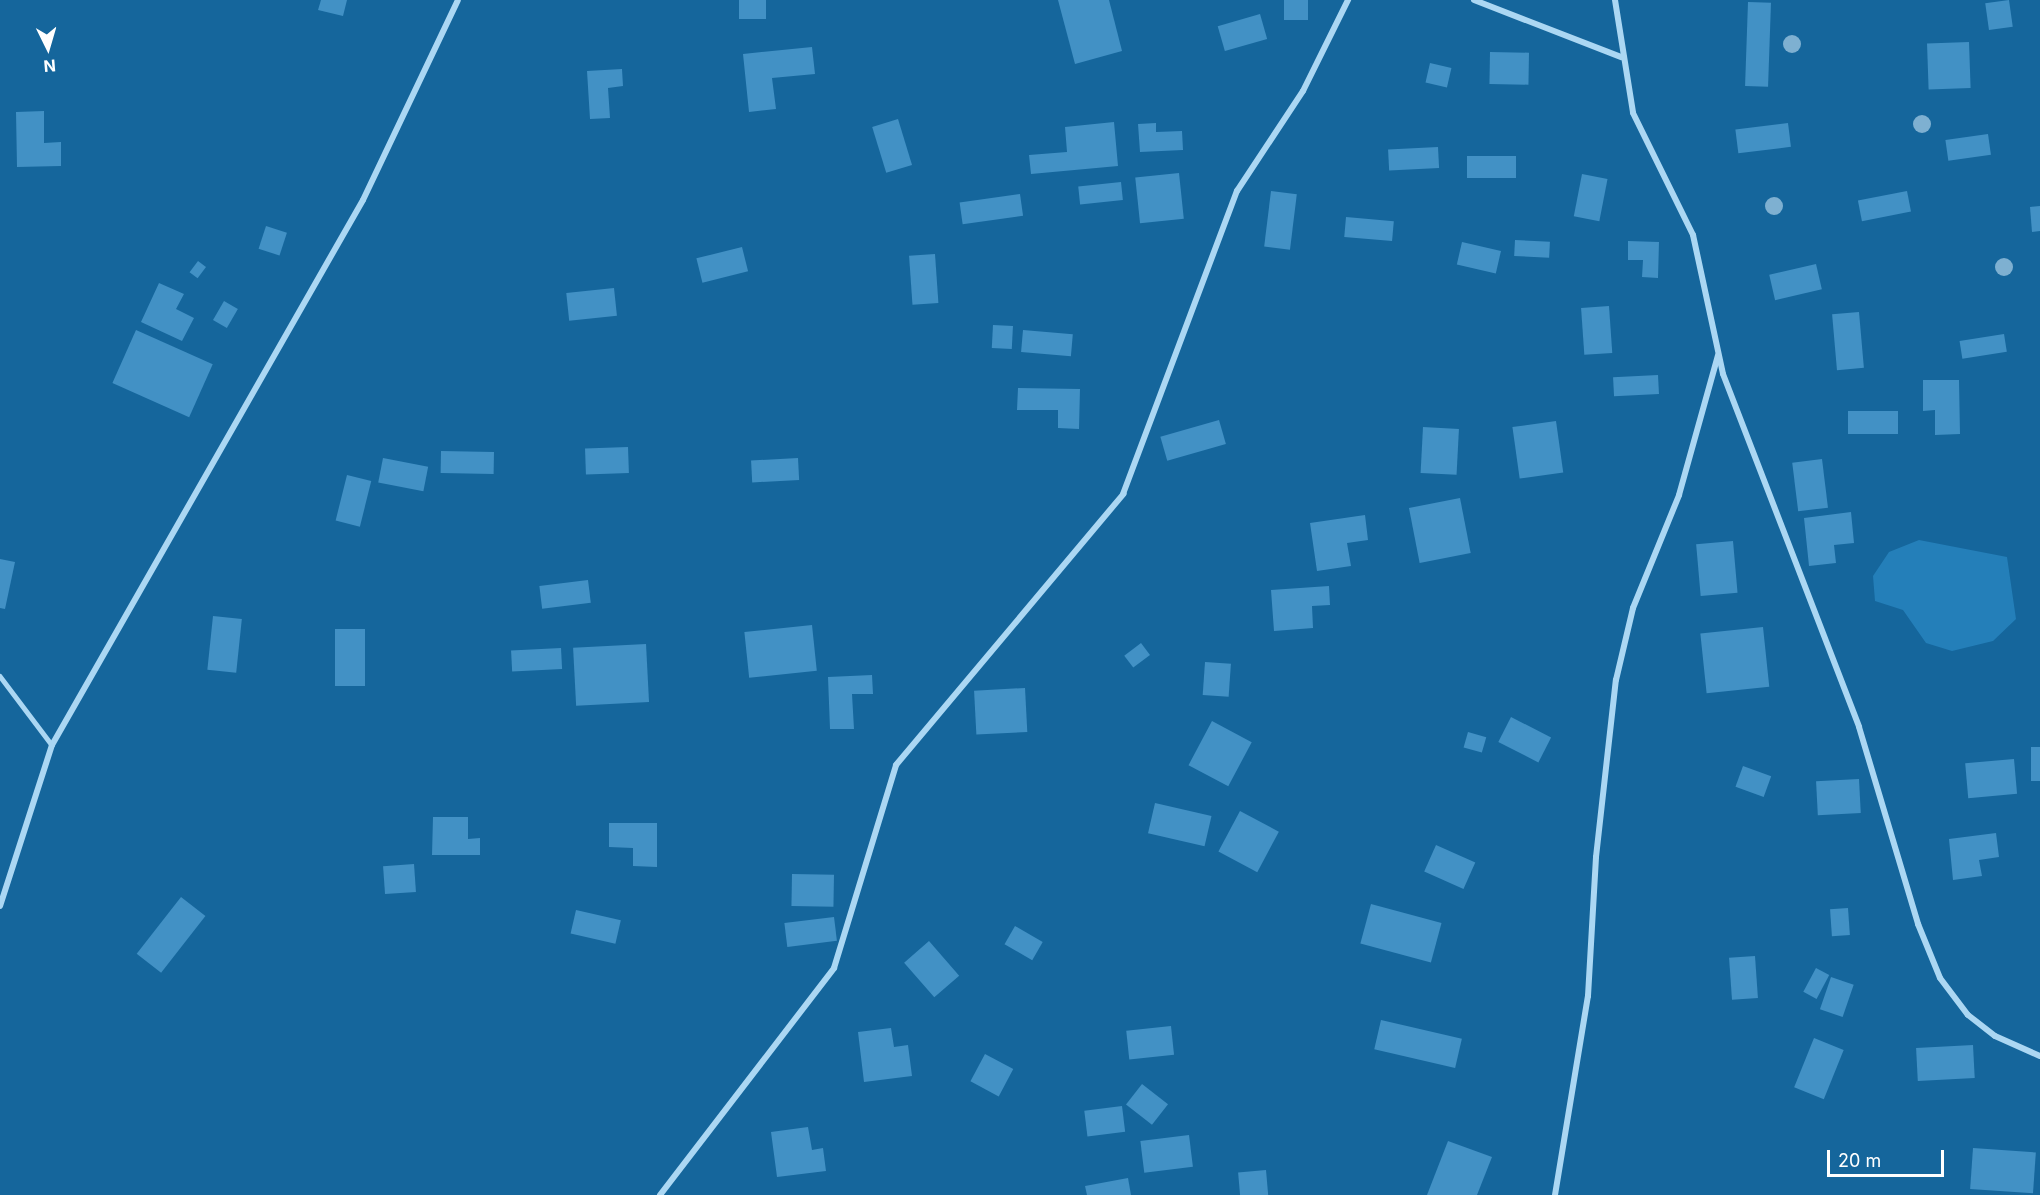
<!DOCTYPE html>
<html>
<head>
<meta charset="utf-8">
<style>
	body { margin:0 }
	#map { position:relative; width:2040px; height:1195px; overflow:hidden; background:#15669c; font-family:Inter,sans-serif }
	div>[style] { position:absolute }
	.green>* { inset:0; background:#247fb9 }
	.building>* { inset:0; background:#4291c5; transform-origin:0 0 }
	.lane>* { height:4.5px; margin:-2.25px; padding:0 2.25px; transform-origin:2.25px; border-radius:2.25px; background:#abd7f3 }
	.street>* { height:6px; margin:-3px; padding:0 3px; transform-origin:3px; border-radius:3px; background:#abd7f3 }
	.trees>* { width:18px; height:18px; margin:-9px; border-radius:50%; background:#7eb0d1 }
	span { translate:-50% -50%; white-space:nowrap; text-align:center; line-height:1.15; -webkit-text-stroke:5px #15669c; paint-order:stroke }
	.north { position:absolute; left:18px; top:18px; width:60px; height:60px; -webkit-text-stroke:4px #15669c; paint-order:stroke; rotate:175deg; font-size:16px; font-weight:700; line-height:24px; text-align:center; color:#fff }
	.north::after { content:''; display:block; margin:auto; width:21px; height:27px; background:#fff; clip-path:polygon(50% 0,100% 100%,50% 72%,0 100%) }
	.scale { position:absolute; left:1827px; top:1150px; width:117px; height:27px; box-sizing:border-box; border:3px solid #fff; border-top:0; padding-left:8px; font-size:18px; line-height:21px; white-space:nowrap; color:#fff; -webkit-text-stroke:4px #15669c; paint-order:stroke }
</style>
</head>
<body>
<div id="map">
	<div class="green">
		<i style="clip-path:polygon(1919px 540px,2007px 557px,2016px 619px,1993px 641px,1952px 651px,1926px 643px,1903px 610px,1875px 601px,1873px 576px,1889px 552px)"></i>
	</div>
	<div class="building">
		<i style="clip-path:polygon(321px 0,347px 0,343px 16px,318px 10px)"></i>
		<i style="left:739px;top:0;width:27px;height:19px"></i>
		<i style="clip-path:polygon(1058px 0,1109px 0,1122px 51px,1075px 64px)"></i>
		<i style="left:1284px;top:0;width:24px;height:20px"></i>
		<i style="left:2009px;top:0;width:27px;height:24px;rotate:82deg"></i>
		<i style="left:1748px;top:2px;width:23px;height:84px;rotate:2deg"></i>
		<i style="left:1260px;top:14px;width:26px;height:44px;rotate:74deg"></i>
		<i style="left:1969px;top:42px;width:46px;height:42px;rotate:88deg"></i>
		<i style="clip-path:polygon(812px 47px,815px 74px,772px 78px,776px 109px,749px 112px,743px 54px)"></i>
		<i style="left:1490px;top:52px;width:39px;height:32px;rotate:1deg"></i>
		<i style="left:1430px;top:63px;width:22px;height:20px;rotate:13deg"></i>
		<i style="clip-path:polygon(622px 69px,623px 86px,608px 88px,610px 118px,590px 119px,587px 71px)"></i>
		<i style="clip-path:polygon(44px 111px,44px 143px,61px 142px,61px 166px,17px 167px,16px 112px)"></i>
		<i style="left:898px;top:119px;width:48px;height:27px;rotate:73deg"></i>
		<i style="clip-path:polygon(1114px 122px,1118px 166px,1031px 174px,1029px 155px,1067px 152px,1065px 127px)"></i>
		<i style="clip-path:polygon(1156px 123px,1156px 132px,1182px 131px,1183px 150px,1140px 152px,1138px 124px)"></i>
		<i style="left:1788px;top:123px;width:24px;height:53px;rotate:83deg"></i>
		<i style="left:1988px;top:134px;width:21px;height:43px;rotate:82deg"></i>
		<i style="left:1438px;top:147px;width:21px;height:50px;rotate:87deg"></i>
		<i style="left:1516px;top:156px;width:22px;height:49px;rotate:90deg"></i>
		<i style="left:1179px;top:173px;width:46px;height:44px;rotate:84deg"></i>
		<i style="left:1582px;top:174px;width:26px;height:43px;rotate:11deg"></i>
		<i style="left:1121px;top:182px;width:18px;height:43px;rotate:84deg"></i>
		<i style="left:1271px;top:191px;width:26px;height:56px;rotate:7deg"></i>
		<i style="left:1907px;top:191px;width:21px;height:50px;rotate:79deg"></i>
		<i style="left:1020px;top:194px;width:22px;height:61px;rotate:82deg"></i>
		<i style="clip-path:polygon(2040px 206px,2040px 231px,2032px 232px,2030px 207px)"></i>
		<i style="left:1346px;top:217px;width:48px;height:20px;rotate:5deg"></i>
		<i style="left:266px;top:226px;width:22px;height:24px;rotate:18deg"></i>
		<i style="left:1515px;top:240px;width:35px;height:16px;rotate:3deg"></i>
		<i style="clip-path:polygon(1628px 241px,1659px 242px,1658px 278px,1642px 277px,1643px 260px,1628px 260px)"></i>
		<i style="left:1462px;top:242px;width:40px;height:23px;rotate:13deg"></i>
		<i style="left:742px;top:247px;width:25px;height:47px;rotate:76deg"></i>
		<i style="left:935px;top:254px;width:49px;height:26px;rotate:86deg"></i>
		<i style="left:198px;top:261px;width:10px;height:14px;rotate:37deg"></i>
		<i style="left:1816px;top:264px;width:26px;height:48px;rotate:77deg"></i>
		<i style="clip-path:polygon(159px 283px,184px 294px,176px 309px,194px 318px,182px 341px,141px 322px)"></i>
		<i style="left:614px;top:288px;width:28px;height:48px;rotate:84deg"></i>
		<i style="left:224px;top:301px;width:16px;height:22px;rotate:30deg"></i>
		<i style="left:1609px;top:306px;width:47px;height:28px;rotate:86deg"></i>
		<i style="left:1859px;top:312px;width:56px;height:27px;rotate:85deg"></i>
		<i style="left:993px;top:325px;width:20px;height:23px;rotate:3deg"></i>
		<i style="left:136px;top:330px;width:84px;height:58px;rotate:24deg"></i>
		<i style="left:1023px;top:330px;width:50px;height:22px;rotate:5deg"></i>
		<i style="left:2004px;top:334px;width:18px;height:45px;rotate:81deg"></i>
		<i style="left:1658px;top:375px;width:19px;height:45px;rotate:87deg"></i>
		<i style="clip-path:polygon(1923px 380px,1959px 380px,1960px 434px,1935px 435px,1935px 410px,1923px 411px)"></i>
		<i style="clip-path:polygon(1018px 388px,1080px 389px,1079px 429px,1058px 428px,1058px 410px,1017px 410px)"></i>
		<i style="left:1898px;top:411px;width:23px;height:50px;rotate:90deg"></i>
		<i style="left:1219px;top:420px;width:25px;height:61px;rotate:74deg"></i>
		<i style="left:1556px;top:421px;width:52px;height:44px;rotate:82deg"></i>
		<i style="left:1423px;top:427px;width:36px;height:46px;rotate:3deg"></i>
		<i style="left:628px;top:447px;width:26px;height:43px;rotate:88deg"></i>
		<i style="left:441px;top:451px;width:53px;height:22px;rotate:1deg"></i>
		<i style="left:383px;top:458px;width:46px;height:25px;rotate:11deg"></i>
		<i style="left:798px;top:458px;width:22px;height:47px;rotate:87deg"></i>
		<i style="left:1822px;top:459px;width:49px;height:30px;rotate:83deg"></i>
		<i style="left:347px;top:475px;width:25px;height:47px;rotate:14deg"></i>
		<i style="left:1460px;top:498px;width:56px;height:52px;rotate:79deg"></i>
		<i style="clip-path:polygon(1851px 512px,1854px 543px,1834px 545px,1836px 563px,1809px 566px,1804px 518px)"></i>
		<i style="clip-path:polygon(1365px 515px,1368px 540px,1347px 543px,1351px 566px,1317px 571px,1310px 523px)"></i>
		<i style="left:1733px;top:541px;width:52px;height:37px;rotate:85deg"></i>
		<i style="clip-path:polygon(0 559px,15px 562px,5px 609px,0 608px)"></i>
		<i style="left:588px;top:580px;width:23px;height:49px;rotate:83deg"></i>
		<i style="clip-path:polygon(1329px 586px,1330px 605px,1312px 606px,1313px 628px,1274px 631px,1271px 590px)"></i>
		<i style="left:213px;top:616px;width:29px;height:54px;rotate:6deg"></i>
		<i style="left:812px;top:625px;width:46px;height:68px;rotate:84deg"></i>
		<i style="left:1763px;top:627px;width:60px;height:63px;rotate:84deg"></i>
		<i style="left:335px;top:629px;width:30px;height:57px"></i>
		<i style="left:1141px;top:643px;width:15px;height:21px;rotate:53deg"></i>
		<i style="left:646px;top:644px;width:58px;height:73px;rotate:87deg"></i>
		<i style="left:561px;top:648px;width:21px;height:50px;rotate:87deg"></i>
		<i style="left:1205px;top:662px;width:26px;height:33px;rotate:4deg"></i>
		<i style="clip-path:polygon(872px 675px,873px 694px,852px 694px,854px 729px,830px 729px,828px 677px)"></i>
		<i style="left:1025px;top:688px;width:44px;height:51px;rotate:87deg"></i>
		<i style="left:1511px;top:717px;width:45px;height:28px;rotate:27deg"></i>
		<i style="left:1212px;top:721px;width:45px;height:50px;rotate:28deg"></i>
		<i style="left:1468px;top:732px;width:19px;height:16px;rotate:16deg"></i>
		<i style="left:2040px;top:747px;width:34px;height:9px;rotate:90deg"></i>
		<i style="left:2014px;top:759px;width:35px;height:49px;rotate:85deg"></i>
		<i style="left:1743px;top:766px;width:30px;height:22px;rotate:20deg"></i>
		<i style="left:1859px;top:779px;width:34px;height:43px;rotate:87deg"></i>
		<i style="left:1155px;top:803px;width:58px;height:31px;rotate:13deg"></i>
		<i style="left:1240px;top:811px;width:44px;height:46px;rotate:28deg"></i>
		<i style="clip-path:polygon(433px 817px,468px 817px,468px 839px,480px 838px,480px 855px,432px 855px)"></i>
		<i style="clip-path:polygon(609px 823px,657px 823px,657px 867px,633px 866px,633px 848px,609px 847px)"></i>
		<i style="clip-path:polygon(1996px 833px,1999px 857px,1979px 860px,1982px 876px,1953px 880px,1949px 839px)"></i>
		<i style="left:1436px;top:845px;width:43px;height:29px;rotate:24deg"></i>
		<i style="left:414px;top:864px;width:28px;height:31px;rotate:86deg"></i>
		<i style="left:792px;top:874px;width:42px;height:32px;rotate:1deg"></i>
		<i style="left:181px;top:897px;width:31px;height:72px;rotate:38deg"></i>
		<i style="left:1371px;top:904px;width:73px;height:41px;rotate:15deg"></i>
		<i style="left:1848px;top:908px;width:27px;height:18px;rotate:86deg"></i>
		<i style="left:576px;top:910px;width:46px;height:24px;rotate:13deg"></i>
		<i style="left:834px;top:917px;width:24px;height:50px;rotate:83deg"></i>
		<i style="left:1015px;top:926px;width:32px;height:21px;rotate:30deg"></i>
		<i style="left:929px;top:941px;width:46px;height:33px;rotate:49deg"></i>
		<i style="left:1755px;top:956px;width:42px;height:26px;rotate:86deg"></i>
		<i style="left:1816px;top:968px;width:15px;height:27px;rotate:28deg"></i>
		<i style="left:1831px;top:977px;width:24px;height:34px;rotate:19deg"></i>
		<i style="left:1381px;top:1020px;width:83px;height:30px;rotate:13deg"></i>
		<i style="left:1171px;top:1026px;width:29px;height:45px;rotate:84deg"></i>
		<i style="clip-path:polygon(891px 1028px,894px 1047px,908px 1045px,912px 1076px,864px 1082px,858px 1032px)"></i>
		<i style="left:1814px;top:1038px;width:32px;height:53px;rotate:22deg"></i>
		<i style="left:1973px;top:1045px;width:33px;height:57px;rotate:87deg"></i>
		<i style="left:985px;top:1054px;width:32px;height:31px;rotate:28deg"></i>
		<i style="left:1142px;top:1084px;width:33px;height:26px;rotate:38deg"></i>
		<i style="left:1122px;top:1106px;width:26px;height:38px;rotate:83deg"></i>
		<i style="clip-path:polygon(808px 1127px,812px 1150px,823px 1148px,826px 1171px,777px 1177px,771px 1132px)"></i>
		<i style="left:1189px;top:1135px;width:32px;height:49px;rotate:83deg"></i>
		<i style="clip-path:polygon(1448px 1141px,1492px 1157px,1477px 1195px,1427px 1195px)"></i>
		<i style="left:1973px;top:1148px;width:63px;height:41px;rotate:4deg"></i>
		<i style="left:1266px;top:1170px;width:25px;height:28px;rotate:85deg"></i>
		<i style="clip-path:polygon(1128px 1178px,1131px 1195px,1087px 1195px,1085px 1186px)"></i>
	</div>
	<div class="lane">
		<i style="left:0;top:676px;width:86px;rotate:53deg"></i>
	</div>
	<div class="street">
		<i style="left:1474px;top:0;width:158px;rotate:21.2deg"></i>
		<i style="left:1615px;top:0;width:114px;rotate:80.9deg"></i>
		<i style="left:1633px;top:113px;width:136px;rotate:63.8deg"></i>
		<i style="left:1693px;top:235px;width:142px;rotate:77.8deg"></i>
		<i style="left:1723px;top:374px;width:378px;rotate:68.9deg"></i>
		<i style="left:1859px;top:727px;width:206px;rotate:73.3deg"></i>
		<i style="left:1918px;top:924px;width:58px;rotate:67.8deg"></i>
		<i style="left:1940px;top:978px;width:46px;rotate:52.9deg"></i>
		<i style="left:1968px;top:1015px;width:34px;rotate:38deg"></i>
		<i style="left:1995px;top:1036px;width:49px;rotate:24deg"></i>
		<i style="left:0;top:906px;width:169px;rotate:-72.1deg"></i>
		<i style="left:52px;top:745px;width:627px;rotate:-60.29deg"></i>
		<i style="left:363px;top:200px;width:221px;rotate:-64.6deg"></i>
		<i style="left:660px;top:1195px;width:286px;rotate:-52.5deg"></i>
		<i style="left:834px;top:968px;width:212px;rotate:-73deg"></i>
		<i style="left:896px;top:765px;width:354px;rotate:-50deg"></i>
		<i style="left:1123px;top:494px;width:324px;rotate:-69.4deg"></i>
		<i style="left:1237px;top:191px;width:120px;rotate:-56.6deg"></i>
		<i style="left:1303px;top:91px;width:102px;rotate:-63.7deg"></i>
		<i style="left:1555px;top:1195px;width:202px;rotate:-80.6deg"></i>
		<i style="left:1588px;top:996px;width:139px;rotate:-86.7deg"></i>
		<i style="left:1596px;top:857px;width:178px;rotate:-83.6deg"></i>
		<i style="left:1616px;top:680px;width:74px;rotate:-76.7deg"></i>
		<i style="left:1633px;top:608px;width:122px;rotate:-67.8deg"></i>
		<i style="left:1679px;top:495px;width:145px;rotate:-74.4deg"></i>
	</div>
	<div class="trees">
		<i style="left:1792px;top:44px"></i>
		<i style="left:1922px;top:124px"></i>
		<i style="left:1774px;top:206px"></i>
		<i style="left:2004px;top:267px"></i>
	</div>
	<div class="north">N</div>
	<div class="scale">20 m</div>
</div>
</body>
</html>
